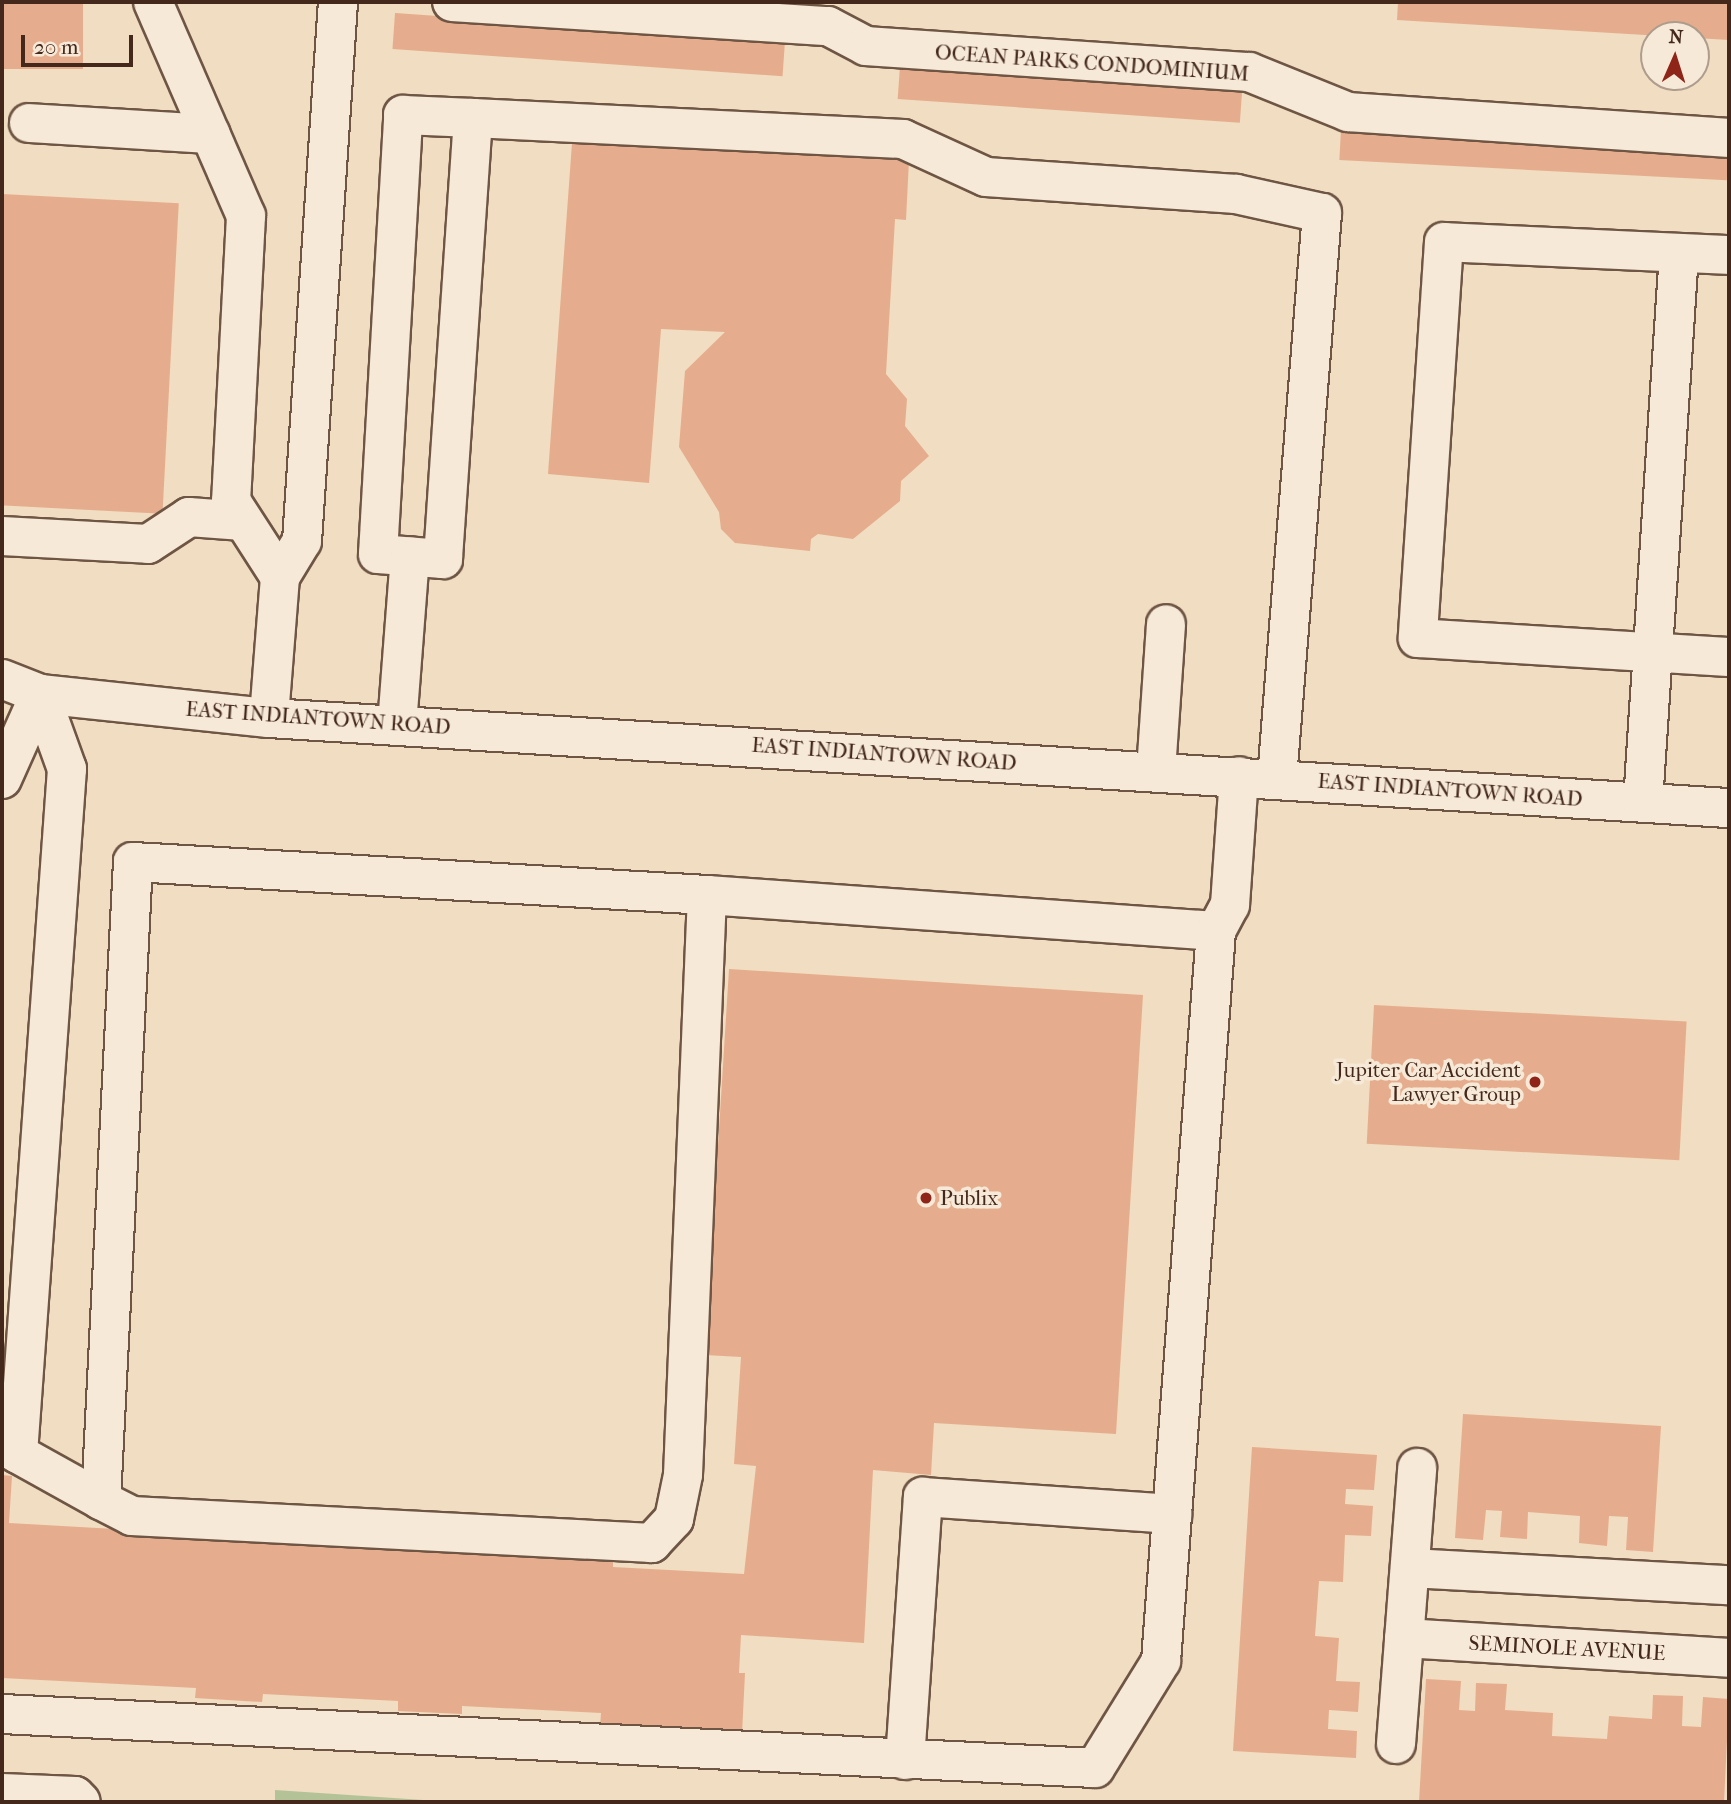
<!DOCTYPE html>
<html>
<head>
<meta charset="utf-8">
<style>
	body { margin:0 }
	#map { position:relative; width:1731px; height:1804px; overflow:hidden; background:#f1ddc1; font-family:"IM FELL French Canon",serif }
	div>[style] { position:absolute }
	.green>* { inset:0; background:#b4c298 }
	.building>* { inset:0; background:#e5ad8d; transform-origin:0 0 }
	.roads { filter:drop-shadow(2px 0 #6e5544) drop-shadow(-2px 0 #6e5544) drop-shadow(0 2px #6e5544) drop-shadow(0 -2px #6e5544) }
	.minor>* { height:38px; margin:-19px; padding:0 19px; transform-origin:19px; border-radius:19px; background:#f6e9d7 }
	.dots>* { width:19px; height:19px; translate:-50% -50%; box-sizing:border-box; border:4px solid #f6e9d7; border-radius:50% }
	span { translate:-50% -50%; white-space:nowrap; text-align:center; line-height:1.15; -webkit-text-stroke:7px #f6e9d7; paint-order:stroke }
	.street-label { font-size:21px; color:#43281b }
	.poi-label { font-size:21px; color:#43281b }
	.right { translate:-100% -50%; text-align:right }
	.left { translate:0 -50%; text-align:left }
	.frame { position:absolute; inset:0; border:4px solid #43281b; pointer-events:none }
	.north { position:absolute; left:1640px; top:21px; width:70px; height:70px; box-sizing:border-box; background:#f6e9d7; border:2px solid #ae9c8c; border-radius:50%; rotate:3deg; font-size:19px; font-weight:700; line-height:28px; text-align:center; color:#43281b }
	.north::after { content:''; display:block; margin:auto; width:24px; height:32px; background:#8f2418; clip-path:polygon(50% 0,100% 100%,50% 72%,0 100%) }
	.scale { position:absolute; left:21px; top:35px; width:112px; height:32px; box-sizing:border-box; border:4px solid #43281b; border-top:0; padding-left:9px; font-size:21px; line-height:24px; white-space:nowrap; color:#43281b; -webkit-text-stroke:5px #f6e9d7; paint-order:stroke }
</style>
</head>
<body>
<div id="map">
	<div class="green">
		<i style="clip-path:polygon(275px 1790px,453px 1802px,275px 1802px)"></i>
	</div>
	<div class="building">
		<i style="left:2px;top:2px;width:81px;height:67px"></i>
		<i style="clip-path:polygon(1398px 2px,1729px 2px,1729px 40px,1397px 20px)"></i>
		<i style="left:395px;top:13px;width:391px;height:36px;rotate:4deg"></i>
		<i style="left:900px;top:66px;width:343px;height:33px;rotate:4deg"></i>
		<i style="left:1341px;top:129px;width:388px;height:31px;rotate:3deg"></i>
		<i style="clip-path:polygon(572px 143px,909px 160px,906px 220px,895px 219px,886px 374px,907px 399px,905px 426px,929px 456px,901px 481px,900px 501px,853px 539px,818px 534px,811px 539px,810px 551px,735px 543px,721px 529px,719px 512px,679px 447px,685px 371px,725px 332px,661px 329px,649px 483px,548px 474px)"></i>
		<i style="left:2px;top:194px;width:177px;height:311px;rotate:3deg"></i>
		<i style="clip-path:polygon(729px 969px,1143px 995px,1116px 1434px,934px 1423px,931px 1475px,873px 1470px,864px 1643px,741px 1635px,739px 1673px,745px 1673px,742px 1734px,600px 1727px,601px 1713px,462px 1706px,462px 1714px,398px 1711px,398px 1701px,263px 1694px,262px 1702px,195px 1698px,196px 1688px,2px 1678px,2px 1475px,12px 1476px,9px 1523px,613px 1557px,613px 1567px,744px 1574px,756px 1466px,734px 1464px,741px 1357px,705px 1355px)"></i>
		<i style="left:1374px;top:1005px;width:313px;height:139px;rotate:3deg"></i>
		<i style="clip-path:polygon(1463px 1414px,1661px 1426px,1653px 1552px,1626px 1550px,1628px 1517px,1609px 1516px,1607px 1546px,1579px 1543px,1580px 1516px,1528px 1512px,1527px 1539px,1500px 1537px,1502px 1511px,1486px 1510px,1483px 1540px,1455px 1538px)"></i>
		<i style="clip-path:polygon(1252px 1447px,1377px 1455px,1374px 1490px,1346px 1489px,1345px 1504px,1373px 1506px,1371px 1536px,1345px 1535px,1343px 1582px,1319px 1581px,1315px 1636px,1339px 1638px,1336px 1681px,1360px 1682px,1358px 1712px,1329px 1710px,1328px 1729px,1357px 1731px,1356px 1758px,1233px 1751px)"></i>
		<i style="clip-path:polygon(1426px 1679px,1461px 1681px,1459px 1710px,1475px 1711px,1476px 1683px,1507px 1684px,1505px 1710px,1553px 1713px,1552px 1736px,1607px 1739px,1609px 1716px,1652px 1719px,1653px 1695px,1683px 1696px,1682px 1726px,1701px 1727px,1703px 1697px,1729px 1699px,1724px 1802px,1419px 1802px)"></i>
	</div>
	<div class="roads">
		<div class="minor">
			<i style="left:153px;top:2px;width:233px;rotate:66.5deg"></i>
			<i style="left:246px;top:216px;width:285px;rotate:93deg"></i>
			<i style="left:231px;top:501px;width:90px;rotate:57.2deg"></i>
			<i style="left:280px;top:577px;width:141px;rotate:94.5deg"></i>
			<i style="left:452px;top:2px;width:377px;rotate:3.7deg"></i>
			<i style="left:828px;top:26px;width:43px;rotate:27.8deg"></i>
			<i style="left:866px;top:46px;width:384px;rotate:3.9deg"></i>
			<i style="left:1249px;top:72px;width:107px;rotate:22deg"></i>
			<i style="left:1348px;top:112px;width:382px;rotate:3.9deg"></i>
			<i style="left:473px;top:118px;width:442px;rotate:93.9deg"></i>
			<i style="left:443px;top:559px;width:65px;rotate:-175.6deg"></i>
			<i style="left:378px;top:554px;width:440px;rotate:-86.7deg"></i>
			<i style="left:403px;top:115px;width:70px;rotate:2.5deg"></i>
			<i style="left:473px;top:118px;width:431px;rotate:2.8deg"></i>
			<i style="left:903px;top:139px;width:91px;rotate:24.6deg"></i>
			<i style="left:986px;top:177px;width:251px;rotate:3.9deg"></i>
			<i style="left:1236px;top:194px;width:88px;rotate:12.5deg"></i>
			<i style="left:1322px;top:213px;width:568px;rotate:94.55deg"></i>
			<i style="left:29px;top:123px;width:182px;rotate:3.5deg"></i>
			<i style="left:1729px;top:255px;width:285px;rotate:-177.4deg"></i>
			<i style="left:1444px;top:242px;width:397px;rotate:93.8deg"></i>
			<i style="left:1418px;top:638px;width:312px;rotate:3.5deg"></i>
			<i style="left:2px;top:536px;width:146px;rotate:3.1deg"></i>
			<i style="left:148px;top:544px;width:49px;rotate:-33.4deg"></i>
			<i style="left:189px;top:517px;width:54px;rotate:4.2deg"></i>
			<i style="left:280px;top:577px;width:42px;rotate:-58.6deg"></i>
			<i style="left:302px;top:541px;width:540px;rotate:-86.18deg"></i>
			<i style="left:2px;top:679px;width:41px;rotate:21.5deg"></i>
			<i style="left:40px;top:694px;width:230px;rotate:6deg"></i>
			<i style="left:269px;top:718px;width:1463px;rotate:3.53deg"></i>
			<i style="left:397px;top:725px;width:169px;rotate:-85.6deg"></i>
			<i style="left:1156px;top:771px;width:147px;rotate:-86.1deg"></i>
			<i style="left:2px;top:779px;width:93px;rotate:-65.9deg"></i>
			<i style="left:1643px;top:802px;width:550px;rotate:-86.25deg"></i>
			<i style="left:707px;top:895px;width:580px;rotate:92.37deg"></i>
			<i style="left:683px;top:1475px;width:45px;rotate:101.6deg"></i>
			<i style="left:674px;top:1519px;width:33px;rotate:133deg"></i>
			<i style="left:652px;top:1543px;width:521px;rotate:-177.03deg"></i>
			<i style="left:132px;top:1516px;width:35px;rotate:-153deg"></i>
			<i style="left:101px;top:1500px;width:639px;rotate:-87.13deg"></i>
			<i style="left:133px;top:862px;width:575px;rotate:3.29deg"></i>
			<i style="left:707px;top:895px;width:510px;rotate:4.05deg"></i>
			<i style="left:1216px;top:931px;width:30px;rotate:-62deg"></i>
			<i style="left:1230px;top:905px;width:129px;rotate:-86deg"></i>
			<i style="left:2px;top:1445px;width:113px;rotate:29.1deg"></i>
			<i style="left:18px;top:1454px;width:687px;rotate:-85.91deg"></i>
			<i style="left:67px;top:769px;width:80px;rotate:-109.8deg"></i>
			<i style="left:1410px;top:1568px;width:319px;rotate:3.1deg"></i>
			<i style="left:1404px;top:1638px;width:326px;rotate:3.5deg"></i>
			<i style="left:2px;top:1714px;width:1094px;rotate:2.83deg"></i>
			<i style="left:1095px;top:1768px;width:126px;rotate:-58.3deg"></i>
			<i style="left:1161px;top:1661px;width:732px;rotate:-85.69deg"></i>
			<i style="left:1396px;top:1744px;width:277px;rotate:-85.6deg"></i>
			<i style="left:905px;top:1760px;width:264px;rotate:-86.1deg"></i>
			<i style="left:923px;top:1497px;width:250px;rotate:3.9deg"></i>
			<i style="left:2px;top:1793px;width:73px;rotate:2.4deg"></i>
			<i style="left:75px;top:1796px;width:8px;rotate:45deg"></i>
		</div>
	</div>
	<div class="dots">
		<i style="left:1535px;top:1082px;background:#8f2418"></i>
		<i style="left:926px;top:1198px;background:#8f2418"></i>
	</div>
	<div class="street-label">
		<span style="left:1092px;top:63px;rotate:4deg">OCEAN PARKS CONDOMINIUM</span>
		<span style="left:318px;top:718px;rotate:4deg">EAST INDIANTOWN ROAD</span>
		<span style="left:884px;top:754px;rotate:4deg">EAST INDIANTOWN ROAD</span>
		<span style="left:1450px;top:790px;rotate:4deg">EAST INDIANTOWN ROAD</span>
		<span style="left:1567px;top:1648px;rotate:3deg">SEMINOLE AVENUE</span>
	</div>
	<div class="poi-label">
		<span class="right" style="left:1521px;top:1082px">Jupiter Car Accident<br>Lawyer Group</span>
		<span class="left" style="left:940px;top:1198px">Publix</span>
	</div>
	<div class="frame"></div>
	<div class="north">N</div>
	<div class="scale">20 m</div>
</div>
</body>
</html>
